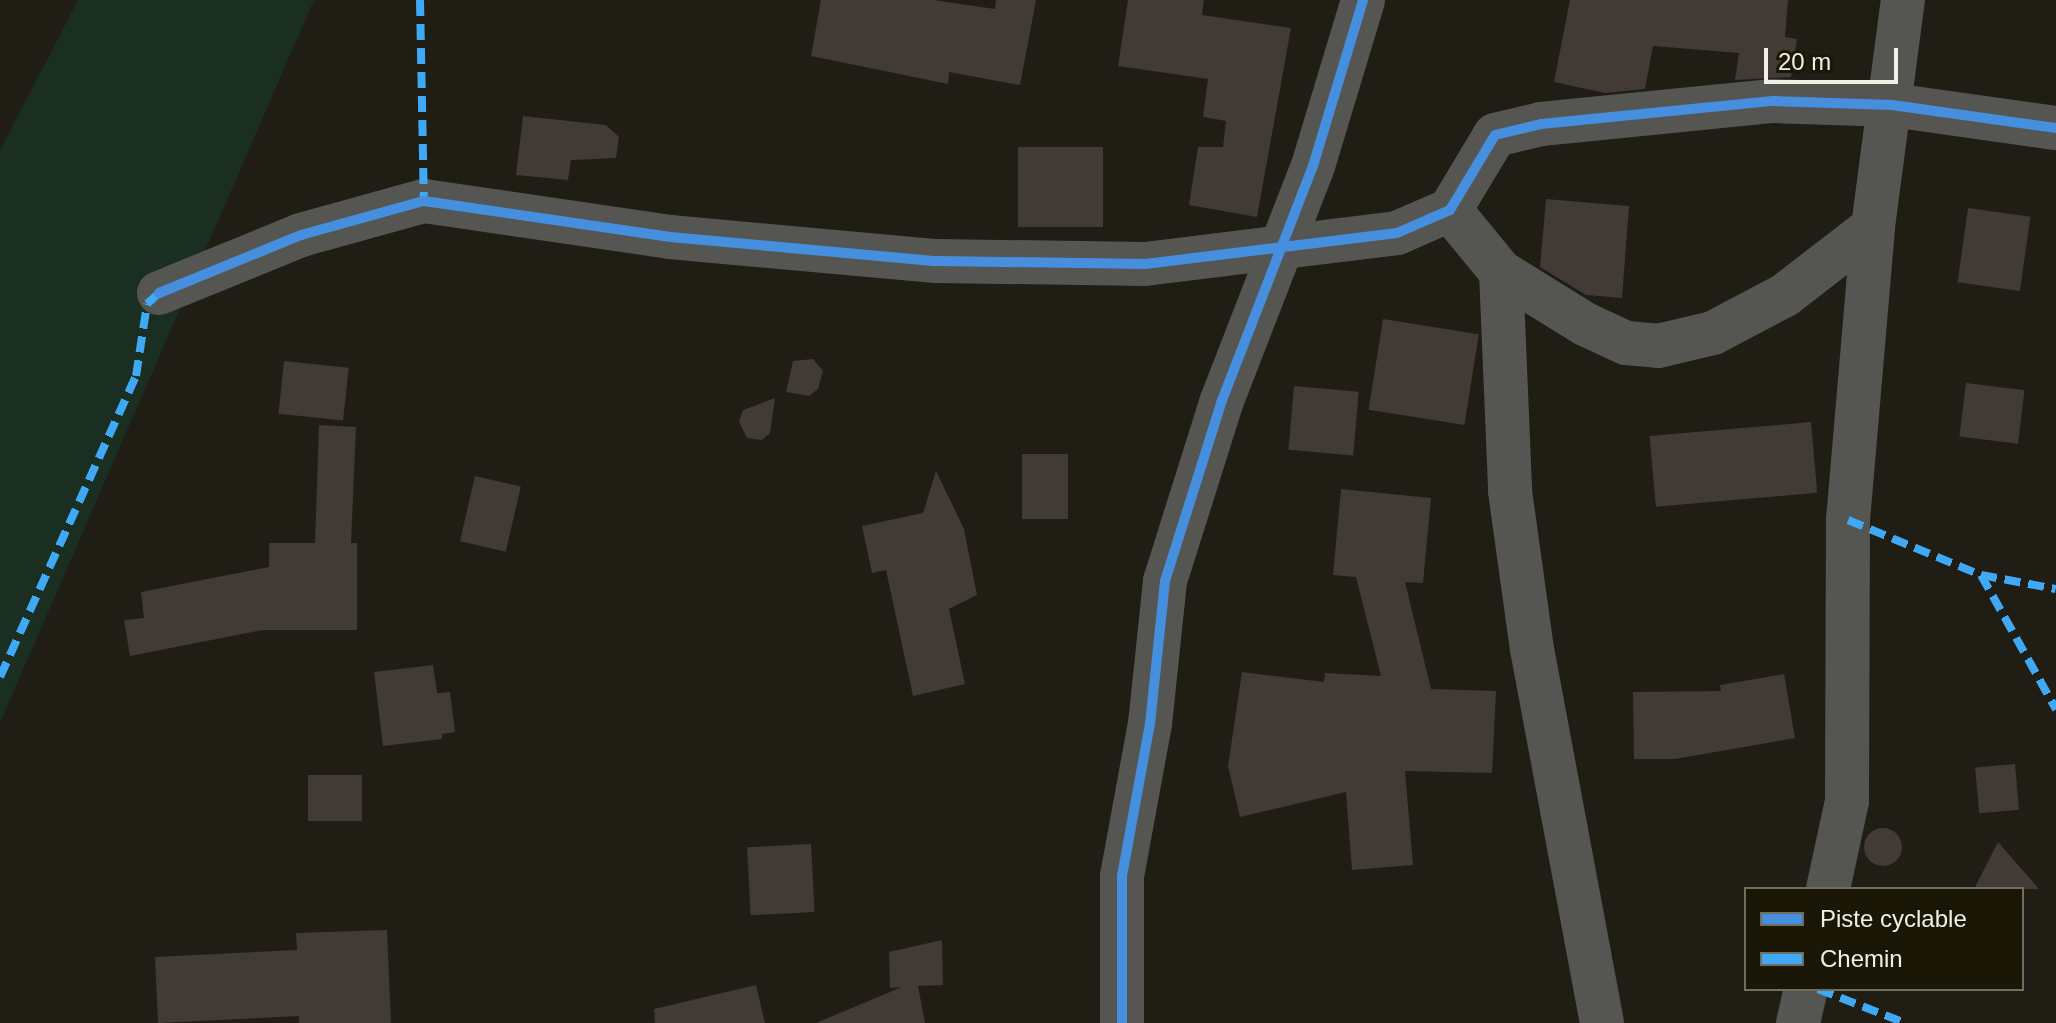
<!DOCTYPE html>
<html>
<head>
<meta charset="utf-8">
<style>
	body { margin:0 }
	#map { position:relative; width:2056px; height:1023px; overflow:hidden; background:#1f1d14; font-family:Helvetica,sans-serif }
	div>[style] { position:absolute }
	.green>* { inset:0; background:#1a2e22 }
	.building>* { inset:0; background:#423a34; transform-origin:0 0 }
	.round { border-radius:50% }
	.minor>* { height:44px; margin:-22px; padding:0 22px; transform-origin:22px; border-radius:22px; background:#555651 }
	.quiet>* { height:8px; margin-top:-4px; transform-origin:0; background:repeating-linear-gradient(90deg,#3fa9f5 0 16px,transparent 0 24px) }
	.cycleway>* { height:10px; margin:-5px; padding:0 5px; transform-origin:5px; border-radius:5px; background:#468fdf }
	span { translate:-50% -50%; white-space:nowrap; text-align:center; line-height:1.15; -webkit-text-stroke:6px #1a1706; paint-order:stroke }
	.legend { position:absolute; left:1744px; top:887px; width:280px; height:104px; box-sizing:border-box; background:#1a1706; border:2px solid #706e5f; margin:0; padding:10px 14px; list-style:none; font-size:24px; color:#f2f0e5 }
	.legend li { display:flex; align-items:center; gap:16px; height:40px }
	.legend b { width:40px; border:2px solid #706e5f }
	.scale { position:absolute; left:1764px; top:48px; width:134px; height:36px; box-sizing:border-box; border:4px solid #f2f0e5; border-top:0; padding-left:10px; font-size:24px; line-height:28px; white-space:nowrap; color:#f2f0e5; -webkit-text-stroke:6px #1a1706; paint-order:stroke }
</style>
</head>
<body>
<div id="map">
	<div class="green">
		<i style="clip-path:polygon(78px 0,314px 0,0 723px,0 150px)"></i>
	</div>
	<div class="building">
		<i style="clip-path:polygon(821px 0,933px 0,995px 9px,996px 0,1036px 0,1020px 85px,949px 72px,948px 84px,811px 56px)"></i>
		<i style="clip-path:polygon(1128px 0,1204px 0,1202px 15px,1291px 28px,1257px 217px,1189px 205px,1198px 147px,1223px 147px,1226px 121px,1203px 117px,1208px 79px,1118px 66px)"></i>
		<i style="clip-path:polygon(1570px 0,1788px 0,1785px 37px,1797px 39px,1791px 77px,1735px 80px,1739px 53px,1653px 46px,1645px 89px,1605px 93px,1554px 82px)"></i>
		<i style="clip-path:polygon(523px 116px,606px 125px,619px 137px,616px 158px,571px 160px,568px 180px,516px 175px)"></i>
		<i style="left:1018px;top:147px;width:85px;height:80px"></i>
		<i style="clip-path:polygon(1546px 199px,1629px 206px,1622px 298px,1586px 295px,1540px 267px)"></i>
		<i style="left:1968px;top:208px;width:63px;height:75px;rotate:8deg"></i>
		<i style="left:1383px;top:319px;width:97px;height:92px;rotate:9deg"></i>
		<i style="clip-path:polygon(813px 359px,823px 371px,818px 389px,809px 396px,786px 392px,793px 361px)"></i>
		<i style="left:284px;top:361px;width:65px;height:53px;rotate:6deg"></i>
		<i style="left:1966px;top:383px;width:59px;height:54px;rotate:7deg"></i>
		<i style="left:1294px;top:386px;width:65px;height:64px;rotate:5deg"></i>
		<i style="clip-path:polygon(775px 398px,770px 433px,762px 440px,747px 438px,739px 422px,743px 410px)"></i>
		<i style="left:1811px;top:422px;width:71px;height:162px;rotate:85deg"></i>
		<i style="clip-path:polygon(319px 425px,356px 427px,351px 543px,357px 543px,357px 630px,263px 630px,130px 656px,124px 620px,144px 618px,141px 592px,269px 567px,269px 543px,315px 543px)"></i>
		<i style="left:1022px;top:454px;width:46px;height:65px"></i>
		<i style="clip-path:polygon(936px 471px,964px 529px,977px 595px,949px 609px,965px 684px,913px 696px,886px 570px,872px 573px,862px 526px,923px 513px)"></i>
		<i style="left:475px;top:476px;width:47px;height:67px;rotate:13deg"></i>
		<i style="clip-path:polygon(1341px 489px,1431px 498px,1423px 583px,1405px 582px,1431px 689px,1496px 691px,1492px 773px,1405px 771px,1413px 865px,1352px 870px,1346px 792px,1240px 817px,1228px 766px,1242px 672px,1324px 682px,1325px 673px,1381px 676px,1356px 577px,1333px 575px)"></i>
		<i style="clip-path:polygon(433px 665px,437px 693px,450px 692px,455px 732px,442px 734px,442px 739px,383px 746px,374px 672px)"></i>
		<i style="clip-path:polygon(1784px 674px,1795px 738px,1675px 759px,1634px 759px,1633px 692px,1721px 691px,1720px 685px)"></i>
		<i style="left:2015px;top:764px;width:46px;height:40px;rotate:85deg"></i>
		<i style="left:362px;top:775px;width:46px;height:54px;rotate:90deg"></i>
		<i class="round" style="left:1864px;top:828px;width:38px;height:38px"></i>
		<i style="clip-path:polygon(1998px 842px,2039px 889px,1974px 889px)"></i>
		<i style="left:811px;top:844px;width:68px;height:64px;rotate:87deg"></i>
		<i style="clip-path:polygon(387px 930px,391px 1023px,299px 1023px,299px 1016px,158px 1023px,155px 957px,297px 950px,296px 933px)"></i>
		<i style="clip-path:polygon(942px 940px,943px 985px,918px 986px,925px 1023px,816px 1023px,902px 987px,890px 988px,889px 952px)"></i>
		<i style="clip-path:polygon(756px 985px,765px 1023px,655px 1023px,654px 1009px)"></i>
	</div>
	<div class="minor">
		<i style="left:1450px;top:210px;width:80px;rotate:50.6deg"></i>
		<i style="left:1501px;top:272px;width:99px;rotate:31.8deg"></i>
		<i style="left:1585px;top:324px;width:45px;rotate:24.9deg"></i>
		<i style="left:1626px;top:343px;width:32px;rotate:5deg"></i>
		<i style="left:1658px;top:346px;width:57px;rotate:-13.3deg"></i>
		<i style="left:1713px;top:333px;width:81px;rotate:-27.8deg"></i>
		<i style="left:1785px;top:295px;width:111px;rotate:-37.7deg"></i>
		<i style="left:1501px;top:272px;width:219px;rotate:87.6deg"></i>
		<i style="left:1510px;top:491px;width:160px;rotate:82.1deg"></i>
		<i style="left:1532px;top:649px;width:380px;rotate:79.4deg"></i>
		<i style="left:159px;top:293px;width:153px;rotate:-22.2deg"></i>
		<i style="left:301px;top:235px;width:128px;rotate:-15.5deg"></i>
		<i style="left:424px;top:201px;width:249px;rotate:8.3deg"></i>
		<i style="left:670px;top:237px;width:267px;rotate:5.2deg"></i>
		<i style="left:936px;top:261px;width:209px;rotate:0.8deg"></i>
		<i style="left:1145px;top:264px;width:254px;rotate:-7deg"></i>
		<i style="left:1397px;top:233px;width:58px;rotate:-23.5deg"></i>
		<i style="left:1450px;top:210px;width:87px;rotate:-59deg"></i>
		<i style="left:1495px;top:135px;width:47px;rotate:-13.4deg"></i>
		<i style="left:1541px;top:124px;width:233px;rotate:-5.7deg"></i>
		<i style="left:1773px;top:101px;width:119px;rotate:1.9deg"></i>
		<i style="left:1892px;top:105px;width:166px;rotate:8deg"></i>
		<i style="left:1828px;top:889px;width:90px;rotate:-77.8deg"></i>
		<i style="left:1847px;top:801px;width:281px;rotate:-89.8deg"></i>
		<i style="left:1848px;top:520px;width:294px;rotate:-85.1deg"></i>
		<i style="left:1873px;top:227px;width:229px;rotate:-82.5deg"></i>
		<i style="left:1122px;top:1023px;width:147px;rotate:-90deg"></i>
		<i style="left:1122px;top:876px;width:155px;rotate:-79.6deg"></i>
		<i style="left:1150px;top:724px;width:144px;rotate:-84deg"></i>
		<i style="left:1165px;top:581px;width:187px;rotate:-72.5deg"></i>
		<i style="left:1221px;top:403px;width:254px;rotate:-68.8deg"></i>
		<i style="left:1313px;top:166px;width:173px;rotate:-73.2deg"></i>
		<i style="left:1798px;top:1023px;width:35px;rotate:-77deg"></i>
	</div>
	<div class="quiet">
		<i style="left:420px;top:0;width:201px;rotate:88.9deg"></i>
		<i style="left:1848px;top:520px;width:144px;rotate:22.5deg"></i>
		<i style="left:1981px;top:575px;width:76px;rotate:10.6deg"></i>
		<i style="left:1981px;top:575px;width:154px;rotate:60.8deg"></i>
		<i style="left:0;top:677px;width:330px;rotate:-65.7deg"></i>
		<i style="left:136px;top:376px;width:73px;rotate:-81.3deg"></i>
		<i style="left:147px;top:304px;width:16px;rotate:-43deg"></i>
		<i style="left:1818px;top:989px;width:93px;rotate:21.3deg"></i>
	</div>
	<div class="cycleway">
		<i style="left:159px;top:293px;width:153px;rotate:-22.2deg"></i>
		<i style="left:301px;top:235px;width:128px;rotate:-15.5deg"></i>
		<i style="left:424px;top:201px;width:249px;rotate:8.3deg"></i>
		<i style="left:670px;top:237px;width:267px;rotate:5.2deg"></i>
		<i style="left:936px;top:261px;width:209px;rotate:0.8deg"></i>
		<i style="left:1145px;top:264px;width:254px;rotate:-7deg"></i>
		<i style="left:1397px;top:233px;width:58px;rotate:-23.5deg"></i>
		<i style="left:1450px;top:210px;width:87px;rotate:-59deg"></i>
		<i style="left:1495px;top:135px;width:47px;rotate:-13.4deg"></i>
		<i style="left:1541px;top:124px;width:233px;rotate:-5.7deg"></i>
		<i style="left:1773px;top:101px;width:119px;rotate:1.9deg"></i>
		<i style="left:1892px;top:105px;width:166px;rotate:8deg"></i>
		<i style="left:1122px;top:1023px;width:147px;rotate:-90deg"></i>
		<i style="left:1122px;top:876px;width:155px;rotate:-79.6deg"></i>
		<i style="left:1150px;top:724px;width:144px;rotate:-84deg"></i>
		<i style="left:1165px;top:581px;width:187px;rotate:-72.5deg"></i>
		<i style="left:1221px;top:403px;width:254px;rotate:-68.8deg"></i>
		<i style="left:1313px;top:166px;width:173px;rotate:-73.2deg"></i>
	</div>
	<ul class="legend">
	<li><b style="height:10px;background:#468fdf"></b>Piste cyclable</li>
	<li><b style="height:10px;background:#3fa9f5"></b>Chemin</li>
	</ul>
	<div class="scale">20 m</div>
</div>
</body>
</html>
